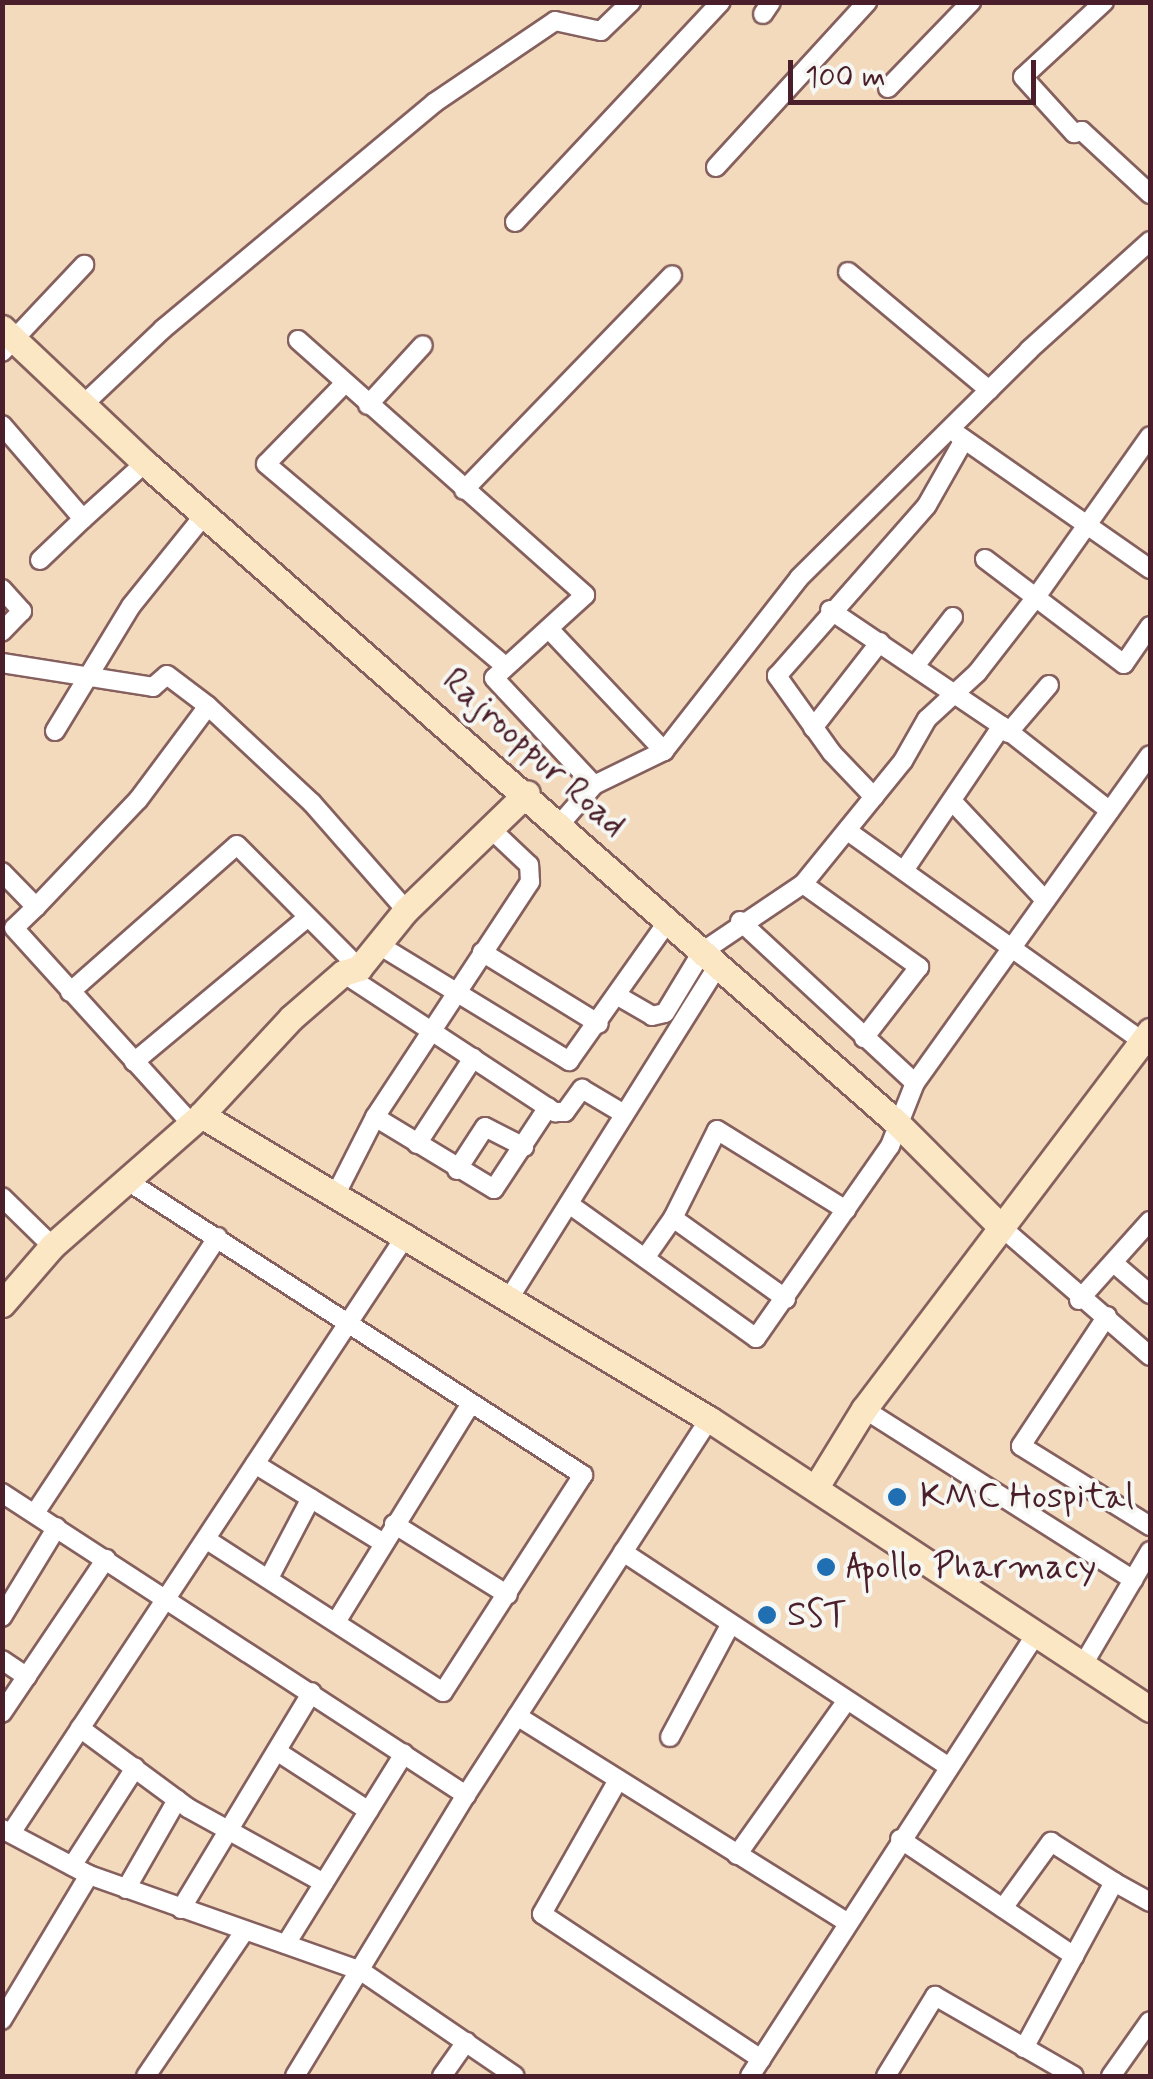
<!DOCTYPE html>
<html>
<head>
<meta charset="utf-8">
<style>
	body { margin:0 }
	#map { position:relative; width:1153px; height:2079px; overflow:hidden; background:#f3dabd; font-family:Mynerve,sans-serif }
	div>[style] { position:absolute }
	.roads { filter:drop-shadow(2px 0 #85605e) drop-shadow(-2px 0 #85605e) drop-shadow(0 2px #85605e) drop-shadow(0 -2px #85605e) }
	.street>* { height:18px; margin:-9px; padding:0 9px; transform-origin:9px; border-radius:9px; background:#fff }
	.secondary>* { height:25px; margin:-12.5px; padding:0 12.5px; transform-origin:12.5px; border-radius:12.5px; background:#fbe7c3 }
	.dots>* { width:28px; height:28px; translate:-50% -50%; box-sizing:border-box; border:5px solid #f6f6f2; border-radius:50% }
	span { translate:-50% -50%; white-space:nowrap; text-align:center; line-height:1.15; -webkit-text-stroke:8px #f6f6f2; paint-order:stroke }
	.street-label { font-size:35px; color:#4a1f2b }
	.poi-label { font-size:35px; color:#4a1f2b }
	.left { translate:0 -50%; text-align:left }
	.frame { position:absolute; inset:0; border:5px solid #4a1f2b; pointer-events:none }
	.scale { position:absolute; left:788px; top:60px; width:248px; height:45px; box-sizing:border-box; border:5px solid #4a1f2b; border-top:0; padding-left:12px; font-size:30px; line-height:35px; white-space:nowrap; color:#4a1f2b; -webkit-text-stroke:8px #f6f6f2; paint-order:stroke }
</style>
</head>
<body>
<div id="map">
	<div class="roads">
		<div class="street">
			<i style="left:1104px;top:2px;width:110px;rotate:137.2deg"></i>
			<i style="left:1023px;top:77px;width:76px;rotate:47.7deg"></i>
			<i style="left:1074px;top:133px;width:8px;rotate:-14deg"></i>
			<i style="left:1082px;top:131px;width:93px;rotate:42.8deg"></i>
			<i style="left:763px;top:14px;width:14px;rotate:-56deg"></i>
			<i style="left:888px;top:88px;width:120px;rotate:-46deg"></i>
			<i style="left:716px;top:167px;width:224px;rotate:-47.5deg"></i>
			<i style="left:515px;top:222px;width:301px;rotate:-46.9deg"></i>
			<i style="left:848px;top:272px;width:184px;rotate:39.9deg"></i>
			<i style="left:298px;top:340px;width:384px;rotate:41.6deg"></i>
			<i style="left:585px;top:595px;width:123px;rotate:137.6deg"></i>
			<i style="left:494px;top:678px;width:146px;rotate:46.9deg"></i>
			<i style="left:2px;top:352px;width:120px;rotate:-46.7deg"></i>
			<i style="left:345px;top:383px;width:113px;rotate:134.3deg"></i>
			<i style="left:266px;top:464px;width:313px;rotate:40.2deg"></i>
			<i style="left:85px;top:403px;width:108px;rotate:-43.5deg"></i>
			<i style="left:163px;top:329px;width:353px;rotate:-39.8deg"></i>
			<i style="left:434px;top:103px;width:146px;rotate:-34.1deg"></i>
			<i style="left:555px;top:21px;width:47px;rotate:12.3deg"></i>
			<i style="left:601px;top:31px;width:42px;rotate:-44deg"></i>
			<i style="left:368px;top:405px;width:81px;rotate:-47.5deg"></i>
			<i style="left:2px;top:425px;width:124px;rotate:49.2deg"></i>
			<i style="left:83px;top:519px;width:84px;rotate:-42.1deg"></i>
			<i style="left:958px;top:435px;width:234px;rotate:34.9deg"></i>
			<i style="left:464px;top:490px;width:299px;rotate:-45.9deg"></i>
			<i style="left:985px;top:559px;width:174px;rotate:37.1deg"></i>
			<i style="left:1124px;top:664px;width:46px;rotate:-55.6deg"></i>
			<i style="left:40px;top:560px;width:59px;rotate:-43.6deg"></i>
			<i style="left:2px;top:589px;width:30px;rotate:48deg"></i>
			<i style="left:22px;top:611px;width:29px;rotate:134deg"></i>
			<i style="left:830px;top:610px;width:207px;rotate:34deg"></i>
			<i style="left:1002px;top:726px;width:137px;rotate:38.2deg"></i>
			<i style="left:549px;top:629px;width:168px;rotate:46.7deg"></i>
			<i style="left:2px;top:663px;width:153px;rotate:9deg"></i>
			<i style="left:153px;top:687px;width:18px;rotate:-41deg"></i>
			<i style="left:167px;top:675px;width:51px;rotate:37.1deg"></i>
			<i style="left:915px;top:666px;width:62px;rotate:-52.2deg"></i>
			<i style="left:813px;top:728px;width:109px;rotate:-52.1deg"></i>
			<i style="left:55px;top:731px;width:146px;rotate:-58.7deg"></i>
			<i style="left:131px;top:606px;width:118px;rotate:-51.2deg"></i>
			<i style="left:1008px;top:733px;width:63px;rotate:-49.5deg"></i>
			<i style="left:874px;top:797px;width:61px;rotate:-133.7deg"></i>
			<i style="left:832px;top:753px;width:95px;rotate:-125.5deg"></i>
			<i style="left:777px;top:676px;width:227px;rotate:-48.7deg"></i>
			<i style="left:927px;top:505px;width:75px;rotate:-60.4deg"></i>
			<i style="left:952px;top:801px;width:136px;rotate:46.8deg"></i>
			<i style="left:561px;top:823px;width:50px;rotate:-49deg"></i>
			<i style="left:594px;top:785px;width:78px;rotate:-25.9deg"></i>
			<i style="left:664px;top:751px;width:219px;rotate:-52deg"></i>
			<i style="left:799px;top:578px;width:324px;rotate:-44.7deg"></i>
			<i style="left:1029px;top:350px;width:163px;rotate:-42deg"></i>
			<i style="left:849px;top:832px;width:370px;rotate:35.5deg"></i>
			<i style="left:905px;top:869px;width:173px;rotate:-55.9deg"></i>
			<i style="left:2px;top:872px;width:49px;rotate:45.8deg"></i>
			<i style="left:36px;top:907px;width:148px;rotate:-46.4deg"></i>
			<i style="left:138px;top:800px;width:117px;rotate:-53.3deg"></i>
			<i style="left:208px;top:706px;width:142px;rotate:43deg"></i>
			<i style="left:312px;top:803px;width:142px;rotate:48.7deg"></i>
			<i style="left:803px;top:884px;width:143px;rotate:35.6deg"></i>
			<i style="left:919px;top:967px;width:90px;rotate:127.8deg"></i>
			<i style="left:36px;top:907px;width:30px;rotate:136deg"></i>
			<i style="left:14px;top:928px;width:263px;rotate:47.8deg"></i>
			<i style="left:740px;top:921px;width:238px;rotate:42.8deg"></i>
			<i style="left:379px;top:945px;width:223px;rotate:31.4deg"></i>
			<i style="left:569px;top:1061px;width:173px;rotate:-54.7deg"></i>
			<i style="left:482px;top:952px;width:137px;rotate:31.6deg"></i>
			<i style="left:343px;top:973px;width:254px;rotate:33.3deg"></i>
			<i style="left:555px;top:1112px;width:10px"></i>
			<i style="left:565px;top:1112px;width:29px;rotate:-54deg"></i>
			<i style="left:582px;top:1089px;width:49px;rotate:30.8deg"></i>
			<i style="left:70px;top:992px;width:222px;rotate:-41.4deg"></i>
			<i style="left:237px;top:845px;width:173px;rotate:45.2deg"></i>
			<i style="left:618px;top:996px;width:39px;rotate:30deg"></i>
			<i style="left:652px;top:1016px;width:13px;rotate:-13deg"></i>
			<i style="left:665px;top:1013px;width:71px;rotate:-58.8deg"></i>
			<i style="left:702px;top:952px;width:122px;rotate:-34deg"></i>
			<i style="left:803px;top:884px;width:159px;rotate:-50.9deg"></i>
			<i style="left:903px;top:761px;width:48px;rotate:-60.3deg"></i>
			<i style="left:927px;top:719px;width:68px;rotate:-42.6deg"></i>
			<i style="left:977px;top:673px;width:96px;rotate:-52.2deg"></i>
			<i style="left:1036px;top:597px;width:197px;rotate:-54.7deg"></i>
			<i style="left:134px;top:1062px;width:226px;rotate:-39.8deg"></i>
			<i style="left:375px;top:1117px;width:139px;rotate:31.2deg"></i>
			<i style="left:494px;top:1189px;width:98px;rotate:-56.6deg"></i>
			<i style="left:417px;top:1144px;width:103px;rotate:-56.9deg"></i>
			<i style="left:457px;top:1170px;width:51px;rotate:-56.9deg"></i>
			<i style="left:485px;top:1127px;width:44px;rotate:27.1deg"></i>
			<i style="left:126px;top:1180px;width:544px;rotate:32.84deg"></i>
			<i style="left:583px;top:1475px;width:258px;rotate:122.8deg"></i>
			<i style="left:443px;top:1692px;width:278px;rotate:-147.2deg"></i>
			<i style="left:337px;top:1192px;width:84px;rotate:-63.1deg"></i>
			<i style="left:375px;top:1117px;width:282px;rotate:-56.6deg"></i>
			<i style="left:530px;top:882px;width:17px;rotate:-93deg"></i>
			<i style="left:529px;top:865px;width:51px;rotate:-136.6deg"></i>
			<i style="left:2px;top:1197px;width:70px;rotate:44.4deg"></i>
			<i style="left:569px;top:1204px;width:230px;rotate:35.6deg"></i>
			<i style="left:756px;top:1338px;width:234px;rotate:-55.1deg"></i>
			<i style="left:890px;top:1146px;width:68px;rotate:-68.4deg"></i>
			<i style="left:915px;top:1083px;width:403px;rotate:-54.4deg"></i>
			<i style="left:673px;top:1218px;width:139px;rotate:35.6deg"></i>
			<i style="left:1000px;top:1226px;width:198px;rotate:40.9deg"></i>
			<i style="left:645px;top:1258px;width:49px;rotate:-55deg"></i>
			<i style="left:673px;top:1218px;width:98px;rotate:-63.4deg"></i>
			<i style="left:717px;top:1130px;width:152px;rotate:31.8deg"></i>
			<i style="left:1116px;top:1265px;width:45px;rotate:40.5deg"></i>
			<i style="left:510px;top:1297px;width:392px;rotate:-57.9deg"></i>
			<i style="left:1079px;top:1300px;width:106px;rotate:-48.1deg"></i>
			<i style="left:1107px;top:1316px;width:156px;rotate:123.5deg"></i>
			<i style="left:1021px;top:1446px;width:152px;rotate:31.8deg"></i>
			<i style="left:864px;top:1409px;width:319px;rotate:32.4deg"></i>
			<i style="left:255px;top:1464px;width:147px;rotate:31.6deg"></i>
			<i style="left:2px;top:1493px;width:554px;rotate:33.06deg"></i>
			<i style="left:35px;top:1513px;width:331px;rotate:-56.5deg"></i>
			<i style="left:394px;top:1524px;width:134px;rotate:31.9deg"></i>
			<i style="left:623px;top:1552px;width:387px;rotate:33.4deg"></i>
			<i style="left:269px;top:1578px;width:90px;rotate:-62.3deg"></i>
			<i style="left:2px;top:1617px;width:105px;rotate:-58.6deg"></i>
			<i style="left:336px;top:1622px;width:257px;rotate:-58.3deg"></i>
			<i style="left:2px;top:1660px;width:30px;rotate:34deg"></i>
			<i style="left:1084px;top:1663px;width:130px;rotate:-59.5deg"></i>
			<i style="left:2px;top:1713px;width:186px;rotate:-56deg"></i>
			<i style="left:517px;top:1716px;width:387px;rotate:32deg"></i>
			<i style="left:80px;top:1728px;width:134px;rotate:36.5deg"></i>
			<i style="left:188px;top:1808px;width:155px;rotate:28.9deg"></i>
			<i style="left:670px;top:1737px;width:127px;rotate:-61.8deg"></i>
			<i style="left:278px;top:1752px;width:108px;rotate:33deg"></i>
			<i style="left:618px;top:1780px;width:154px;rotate:119.6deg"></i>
			<i style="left:542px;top:1914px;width:263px;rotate:33.5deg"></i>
			<i style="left:2px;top:1829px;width:98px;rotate:27.9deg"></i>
			<i style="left:89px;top:1875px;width:288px;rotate:19.4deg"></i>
			<i style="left:361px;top:1971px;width:186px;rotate:34.3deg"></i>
			<i style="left:11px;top:1833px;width:718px;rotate:-56.53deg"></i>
			<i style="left:900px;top:1839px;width:210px;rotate:33.9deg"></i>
			<i style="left:737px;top:1855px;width:186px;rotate:-54.6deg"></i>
			<i style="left:72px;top:1866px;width:117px;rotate:-57.3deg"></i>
			<i style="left:126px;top:1889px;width:103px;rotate:-60.2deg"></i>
			<i style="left:1003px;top:1908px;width:82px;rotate:-54deg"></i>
			<i style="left:1051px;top:1842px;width:75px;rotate:32.4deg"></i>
			<i style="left:181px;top:1909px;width:253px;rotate:-58.9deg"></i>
			<i style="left:286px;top:1944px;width:224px;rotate:-58.2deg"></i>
			<i style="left:2px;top:2020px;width:169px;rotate:-59deg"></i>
			<i style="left:1024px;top:2048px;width:189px;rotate:-61.5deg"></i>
			<i style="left:1114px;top:1882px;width:41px;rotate:29.1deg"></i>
			<i style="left:146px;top:2076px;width:174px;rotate:-55.8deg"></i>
			<i style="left:295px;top:2076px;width:329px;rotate:-58.7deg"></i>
			<i style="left:466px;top:1795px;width:448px;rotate:-57.1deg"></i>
			<i style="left:442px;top:2076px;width:42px;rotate:-54.8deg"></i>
			<i style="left:750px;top:2076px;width:526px;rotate:-57.09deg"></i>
			<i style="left:886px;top:2076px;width:94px;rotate:-58.5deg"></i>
			<i style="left:935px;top:1996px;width:160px;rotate:29.9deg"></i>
			<i style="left:1111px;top:2076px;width:67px;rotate:-54.7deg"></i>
		</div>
		<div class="secondary">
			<i style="left:2px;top:328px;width:197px;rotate:43.4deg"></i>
			<i style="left:145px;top:463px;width:1001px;rotate:41.27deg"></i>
			<i style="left:897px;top:1123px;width:146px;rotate:45deg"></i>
			<i style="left:201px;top:1115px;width:592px;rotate:30.9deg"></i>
			<i style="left:709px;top:1419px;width:528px;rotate:33.33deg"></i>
			<i style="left:2px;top:1304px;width:77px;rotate:-49.2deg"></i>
			<i style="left:52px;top:1246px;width:198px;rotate:-41.3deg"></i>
			<i style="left:201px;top:1115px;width:132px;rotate:-47.1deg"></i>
			<i style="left:291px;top:1018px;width:69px;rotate:-40.9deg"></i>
			<i style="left:343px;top:973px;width:17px;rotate:-17deg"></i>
			<i style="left:359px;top:968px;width:75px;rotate:-51deg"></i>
			<i style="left:406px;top:910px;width:168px;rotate:-44deg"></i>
			<i style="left:816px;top:1487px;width:92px;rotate:-58.4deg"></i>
			<i style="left:864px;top:1409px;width:474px;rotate:-52.9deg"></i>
		</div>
	</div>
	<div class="dots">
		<i style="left:897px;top:1497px;background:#1f6fb2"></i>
		<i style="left:826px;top:1567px;background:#1f6fb2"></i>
		<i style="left:767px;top:1615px;background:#1f6fb2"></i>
	</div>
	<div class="street-label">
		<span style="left:534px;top:753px;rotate:42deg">Rajrooppur Road</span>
	</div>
	<div class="poi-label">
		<span class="left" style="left:920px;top:1497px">KMC Hospital</span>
		<span class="left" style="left:846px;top:1567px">Apollo Pharmacy</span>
		<span class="left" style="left:787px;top:1615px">SST</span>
	</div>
	<div class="frame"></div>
	<div class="scale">100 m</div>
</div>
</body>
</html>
